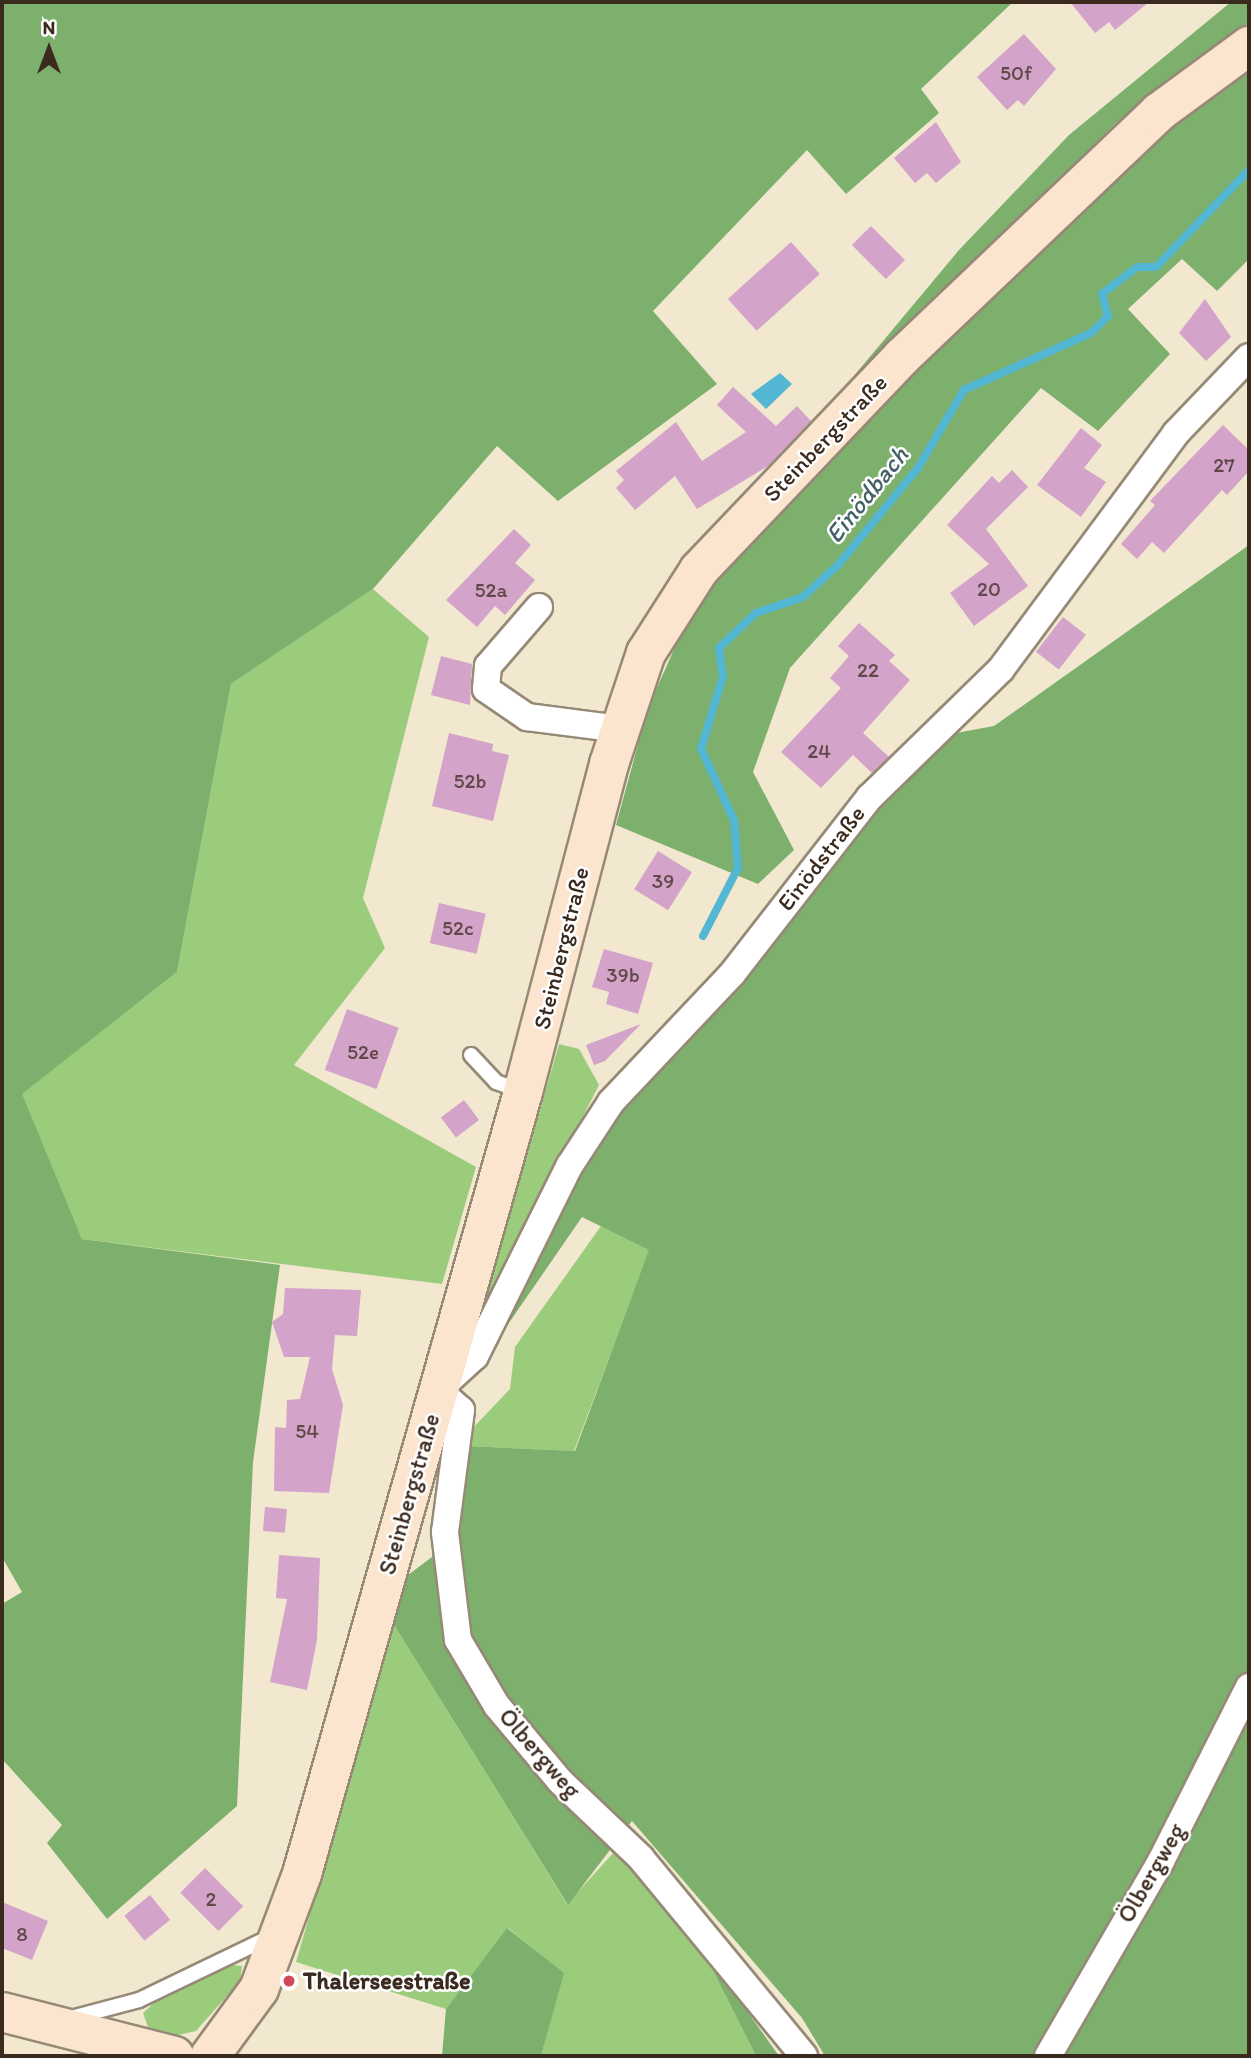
<!DOCTYPE html>
<html>
<head>
<meta charset="utf-8">
<style>
	body { margin:0 }
	#map { position:relative; width:1251px; height:2058px; overflow:hidden; background:#f1e8cf; font-family:Itim,sans-serif }
	div>[style] { position:absolute }
	.green>* { inset:0; background:#9bcc7c }
	.forest>* { inset:0; background:#7cb06c }
	.water>* { inset:0; background:#53b6d2 }
	.stream>* { height:8px; margin:-4px; padding:0 4px; transform-origin:4px; border-radius:4px; background:#53b6d2 }
	.building>* { inset:0; background:#d3a3c9; transform-origin:0 0 }
	.roads { filter:drop-shadow(2px 0 #968976) drop-shadow(-2px 0 #968976) drop-shadow(0 2px #968976) drop-shadow(0 -2px #968976) }
	.lane>* { height:14px; margin:-7px; padding:0 7px; transform-origin:7px; border-radius:7px; background:#fff }
	.street>* { height:26px; margin:-13px; padding:0 13px; transform-origin:13px; border-radius:13px; background:#fff }
	.secondary>* { height:38px; margin:-19px; padding:0 19px; transform-origin:19px; border-radius:19px; background:#fce5cf }
	.dots>* { width:19px; height:19px; translate:-50% -50%; box-sizing:border-box; border:4px solid #fff; border-radius:50% }
	span { translate:-50% -50%; white-space:nowrap; text-align:center; line-height:1.15; -webkit-text-stroke:5px #fff; paint-order:stroke }
	.number-label { font-size:21px; color:#614849 }
	.number-label span { -webkit-text-stroke-width:0 }
	.street-label { font-size:24px; color:#3b2a1e }
	.poi-label { font-size:24px; color:#3b2a1e; font-weight:700 }
	.left { translate:0 -50%; text-align:left }
	.water-label { font-size:26px; color:#456266; font-style:italic }
	.frame { position:absolute; inset:0; border:4px solid #3b2a1e; pointer-events:none }
	.north { position:absolute; left:14px; top:14px; width:70px; height:70px; -webkit-text-stroke:5px #fff; paint-order:stroke; rotate:0deg; font-size:19px; font-weight:700; line-height:28px; text-align:center; color:#3b2a1e }
	.north::after { content:''; display:block; margin:auto; width:24px; height:32px; background:#3b2a1e; clip-path:polygon(50% 0,100% 100%,50% 72%,0 100%) }
</style>
</head>
<body>
<div id="map">
	<div class="green">
		<i style="clip-path:polygon(373px 589px,429px 637px,363px 898px,385px 948px,294px 1065px,476px 1167px,442px 1284px,82px 1239px,21px 1094px,177px 972px,231px 684px)"></i>
		<i style="clip-path:polygon(559px 1044px,579px 1049px,599px 1085px,482px 1313px)"></i>
		<i style="clip-path:polygon(601px 1226px,650px 1250px,574px 1451px,467px 1446px,471px 1430px,510px 1389px,515px 1347px)"></i>
		<i style="clip-path:polygon(394px 1625px,567px 1904px,615px 1851px,700px 1945px,756px 2056px,541px 2056px,563px 1973px,508px 1928px,446px 2009px,296px 1962px)"></i>
		<i style="clip-path:polygon(232px 1965px,242px 1966px,240px 1981px,196px 2031px,165px 2038px,150px 2033px,143px 2013px,156px 2001px)"></i>
	</div>
	<div class="forest">
		<i style="clip-path:polygon(2px 2px,1013px 2px,921px 89px,939px 113px,846px 194px,807px 150px,653px 311px,717px 384px,558px 501px,497px 446px,373px 589px,231px 684px,177px 972px,22px 1094px,82px 1239px,280px 1265px,253px 1462px,237px 1806px,107px 1919px,47px 1843px,62px 1825px,2px 1759px,2px 1604px,22px 1592px,2px 1557px)"></i>
		<i style="clip-path:polygon(1231px 2px,1249px 2px,1249px 22px,1117px 122px,846px 394px,843px 389px,959px 250px,1069px 135px)"></i>
		<i style="clip-path:polygon(1249px 64px,1249px 259px,1217px 291px,1182px 259px,1128px 309px,1170px 354px,1098px 431px,1041px 388px,790px 668px,753px 772px,794px 850px,758px 884px,616px 825px,648px 708px,679px 638px,718px 580px,988px 289px,1139px 148px)"></i>
		<i style="clip-path:polygon(1249px 545px,1249px 2056px,825px 2056px,802px 2018px,632px 1821px,568px 1905px,394px 1625px,408px 1575px,460px 1536px,467px 1446px,575px 1451px,649px 1250px,582px 1217px,493px 1346px,539px 1245px,616px 1110px,874px 805px,956px 733px,994px 726px)"></i>
		<i style="clip-path:polygon(507px 1928px,564px 1973px,541px 2056px,442px 2056px,446px 2009px)"></i>
		<i style="clip-path:polygon(700px 1945px,779px 2056px,756px 2056px)"></i>
	</div>
	<div class="water">
		<i style="clip-path:polygon(780px 373px,792px 384px,766px 409px,751px 394px)"></i>
	</div>
	<div class="stream">
		<i style="left:703px;top:936px;width:76px;rotate:-62.8deg"></i>
		<i style="left:738px;top:868px;width:48px;rotate:-94.8deg"></i>
		<i style="left:734px;top:820px;width:78px;rotate:-114.9deg"></i>
		<i style="left:701px;top:749px;width:76px;rotate:-73.2deg"></i>
		<i style="left:723px;top:676px;width:28px;rotate:-98deg"></i>
		<i style="left:719px;top:648px;width:51px;rotate:-43.4deg"></i>
		<i style="left:756px;top:613px;width:50px;rotate:-18.8deg"></i>
		<i style="left:803px;top:597px;width:47px;rotate:-42.4deg"></i>
		<i style="left:838px;top:565px;width:126px;rotate:-50.5deg"></i>
		<i style="left:918px;top:468px;width:91px;rotate:-59.5deg"></i>
		<i style="left:964px;top:390px;width:139px;rotate:-24.2deg"></i>
		<i style="left:1091px;top:333px;width:24px;rotate:-45deg"></i>
		<i style="left:1108px;top:316px;width:23px;rotate:-105deg"></i>
		<i style="left:1102px;top:294px;width:44px;rotate:-37.6deg"></i>
		<i style="left:1137px;top:267px;width:19px"></i>
		<i style="left:1156px;top:267px;width:134px;rotate:-46.2deg"></i>
	</div>
	<div class="building">
		<i style="clip-path:polygon(1070px 2px,1149px 2px,1115px 30px,1109px 22px,1095px 33px)"></i>
		<i style="clip-path:polygon(1024px 34px,1056px 69px,1024px 106px,1018px 100px,1007px 110px,977px 77px)"></i>
		<i style="clip-path:polygon(936px 122px,961px 162px,936px 183px,927px 173px,915px 183px,894px 158px)"></i>
		<i style="left:871px;top:226px;width:48px;height:27px;rotate:45deg"></i>
		<i style="left:791px;top:242px;width:43px;height:85px;rotate:48deg"></i>
		<i style="clip-path:polygon(1205px 299px,1231px 337px,1206px 361px,1179px 333px)"></i>
		<i style="clip-path:polygon(733px 387px,776px 426px,797px 406px,811px 421px,768px 466px,697px 509px,675px 476px,635px 510px,616px 488px,624px 480px,616px 471px,676px 422px,702px 461px,746px 432px,717px 405px)"></i>
		<i style="clip-path:polygon(1223px 425px,1249px 450px,1249px 471px,1227px 495px,1222px 490px,1164px 553px,1152px 542px,1137px 559px,1121px 544px,1155px 505px,1150px 501px)"></i>
		<i style="clip-path:polygon(1081px 428px,1102px 445px,1084px 468px,1106px 482px,1081px 517px,1037px 485px)"></i>
		<i style="clip-path:polygon(1012px 470px,1028px 487px,986px 529px,1028px 586px,974px 626px,950px 593px,989px 564px,947px 525px,992px 476px,999px 483px)"></i>
		<i style="clip-path:polygon(514px 529px,531px 545px,515px 563px,535px 580px,505px 615px,495px 606px,477px 627px,446px 600px)"></i>
		<i style="left:1063px;top:617px;width:29px;height:44px;rotate:38deg"></i>
		<i style="clip-path:polygon(859px 623px,895px 655px,889px 661px,910px 680px,863px 733px,889px 757px,872px 773px,853px 755px,821px 788px,781px 752px,841px 688px,830px 678px,849px 656px,838px 646px)"></i>
		<i style="clip-path:polygon(441px 656px,472px 664px,470px 705px,431px 695px)"></i>
		<i style="clip-path:polygon(449px 733px,493px 744px,492px 751px,509px 755px,493px 821px,432px 806px)"></i>
		<i style="left:658px;top:851px;width:40px;height:45px;rotate:32deg"></i>
		<i style="left:439px;top:903px;width:48px;height:41px;rotate:13deg"></i>
		<i style="clip-path:polygon(604px 949px,653px 963px,638px 1014px,606px 1004px,609px 992px,592px 987px)"></i>
		<i style="left:347px;top:1009px;width:55px;height:65px;rotate:20deg"></i>
		<i style="clip-path:polygon(641px 1024px,605px 1061px,594px 1065px,586px 1045px)"></i>
		<i style="left:464px;top:1100px;width:25px;height:29px;rotate:53deg"></i>
		<i style="clip-path:polygon(285px 1288px,361px 1290px,357px 1336px,335px 1335px,332px 1369px,343px 1405px,329px 1493px,274px 1491px,275px 1427px,286px 1428px,287px 1400px,300px 1399px,310px 1357px,284px 1357px,272px 1322px,283px 1314px)"></i>
		<i style="left:265px;top:1507px;width:22px;height:24px;rotate:5deg"></i>
		<i style="clip-path:polygon(279px 1555px,320px 1558px,317px 1640px,307px 1690px,270px 1682px,287px 1599px,276px 1598px)"></i>
		<i style="left:205px;top:1868px;width:54px;height:35px;rotate:45deg"></i>
		<i style="left:150px;top:1895px;width:32px;height:33px;rotate:51deg"></i>
		<i style="clip-path:polygon(2px 1902px,48px 1921px,32px 1960px,2px 1948px)"></i>
	</div>
	<div class="roads">
		<div class="lane">
			<i style="left:471px;top:1055px;width:37px;rotate:47deg"></i>
			<i style="left:496px;top:1082px;width:29px;rotate:20deg"></i>
			<i style="left:71px;top:2018px;width:70px;rotate:-14.8deg"></i>
			<i style="left:139px;top:2000px;width:148px;rotate:-25.7deg"></i>
		</div>
		<div class="street">
			<i style="left:539px;top:607px;width:78px;rotate:130.8deg"></i>
			<i style="left:488px;top:666px;width:23px;rotate:95deg"></i>
			<i style="left:486px;top:689px;width:50px;rotate:34.3deg"></i>
			<i style="left:527px;top:717px;width:93px;rotate:7.4deg"></i>
			<i style="left:804px;top:2056px;width:256px;rotate:-129.5deg"></i>
			<i style="left:641px;top:1858px;width:112px;rotate:-136.5deg"></i>
			<i style="left:560px;top:1781px;width:98px;rotate:-130deg"></i>
			<i style="left:497px;top:1706px;width:77px;rotate:-120.6deg"></i>
			<i style="left:458px;top:1640px;width:109px;rotate:-96.9deg"></i>
			<i style="left:445px;top:1532px;width:123px;rotate:-82.5deg"></i>
			<i style="left:461px;top:1410px;width:30px;rotate:-139deg"></i>
			<i style="left:438px;top:1390px;width:50px;rotate:-42.6deg"></i>
			<i style="left:475px;top:1356px;width:213px;rotate:-63.6deg"></i>
			<i style="left:570px;top:1165px;width:75px;rotate:-56.9deg"></i>
			<i style="left:611px;top:1102px;width:176px;rotate:-46.6deg"></i>
			<i style="left:732px;top:974px;width:224px;rotate:-52.1deg"></i>
			<i style="left:870px;top:797px;width:183px;rotate:-44.3deg"></i>
			<i style="left:1001px;top:669px;width:294px;rotate:-53.4deg"></i>
			<i style="left:1176px;top:433px;width:105px;rotate:-46.2deg"></i>
			<i style="left:1048px;top:2056px;width:225px;rotate:-59.9deg"></i>
			<i style="left:1161px;top:1861px;width:195px;rotate:-63.2deg"></i>
		</div>
		<div class="secondary">
			<i style="left:2px;top:2012px;width:178px;rotate:14.3deg"></i>
			<i style="left:210px;top:2056px;width:83px;rotate:-53.8deg"></i>
			<i style="left:259px;top:1989px;width:123px;rotate:-69.5deg"></i>
			<i style="left:302px;top:1874px;width:813px;rotate:-74.22deg"></i>
			<i style="left:523px;top:1092px;width:339px;rotate:-75.3deg"></i>
			<i style="left:609px;top:764px;width:117px;rotate:-71.6deg"></i>
			<i style="left:646px;top:653px;width:98px;rotate:-57.4deg"></i>
			<i style="left:699px;top:570px;width:294px;rotate:-46.4deg"></i>
			<i style="left:902px;top:357px;width:355px;rotate:-43.6deg"></i>
			<i style="left:1159px;top:112px;width:112px;rotate:-36.3deg"></i>
		</div>
	</div>
	<div class="dots">
		<i style="left:289px;top:1981px;background:#d1495b"></i>
	</div>
	<div class="number-label">
		<span style="left:1016px;top:73px">50f</span>
		<span style="left:1224px;top:465px">27</span>
		<span style="left:989px;top:589px">20</span>
		<span style="left:491px;top:590px">52a</span>
		<span style="left:868px;top:670px">22</span>
		<span style="left:819px;top:751px">24</span>
		<span style="left:470px;top:781px">52b</span>
		<span style="left:663px;top:881px">39</span>
		<span style="left:458px;top:928px">52c</span>
		<span style="left:623px;top:975px">39b</span>
		<span style="left:363px;top:1052px">52e</span>
		<span style="left:307px;top:1431px">54</span>
		<span style="left:211px;top:1899px">2</span>
		<span style="left:22px;top:1934px">8</span>
	</div>
	<div class="street-label">
		<span style="left:825px;top:438px;rotate:-46deg">Steinbergstraße</span>
		<span style="left:821px;top:858px;rotate:-52deg">Einödstraße</span>
		<span style="left:561px;top:948px;rotate:-76deg">Steinbergstraße</span>
		<span style="left:409px;top:1494px;rotate:-74deg">Steinbergstraße</span>
		<span style="left:540px;top:1753px;rotate:49deg">Ölbergweg</span>
		<span style="left:1151px;top:1873px;rotate:-60deg">Ölbergweg</span>
	</div>
	<div class="poi-label">
		<span class="left" style="left:303px;top:1981px">Thalerseestraße</span>
	</div>
	<div class="water-label">
		<span style="left:867px;top:495px;rotate:-51deg">Einödbach</span>
	</div>
	<div class="frame"></div>
	<div class="north">N</div>
</div>
</body>
</html>
